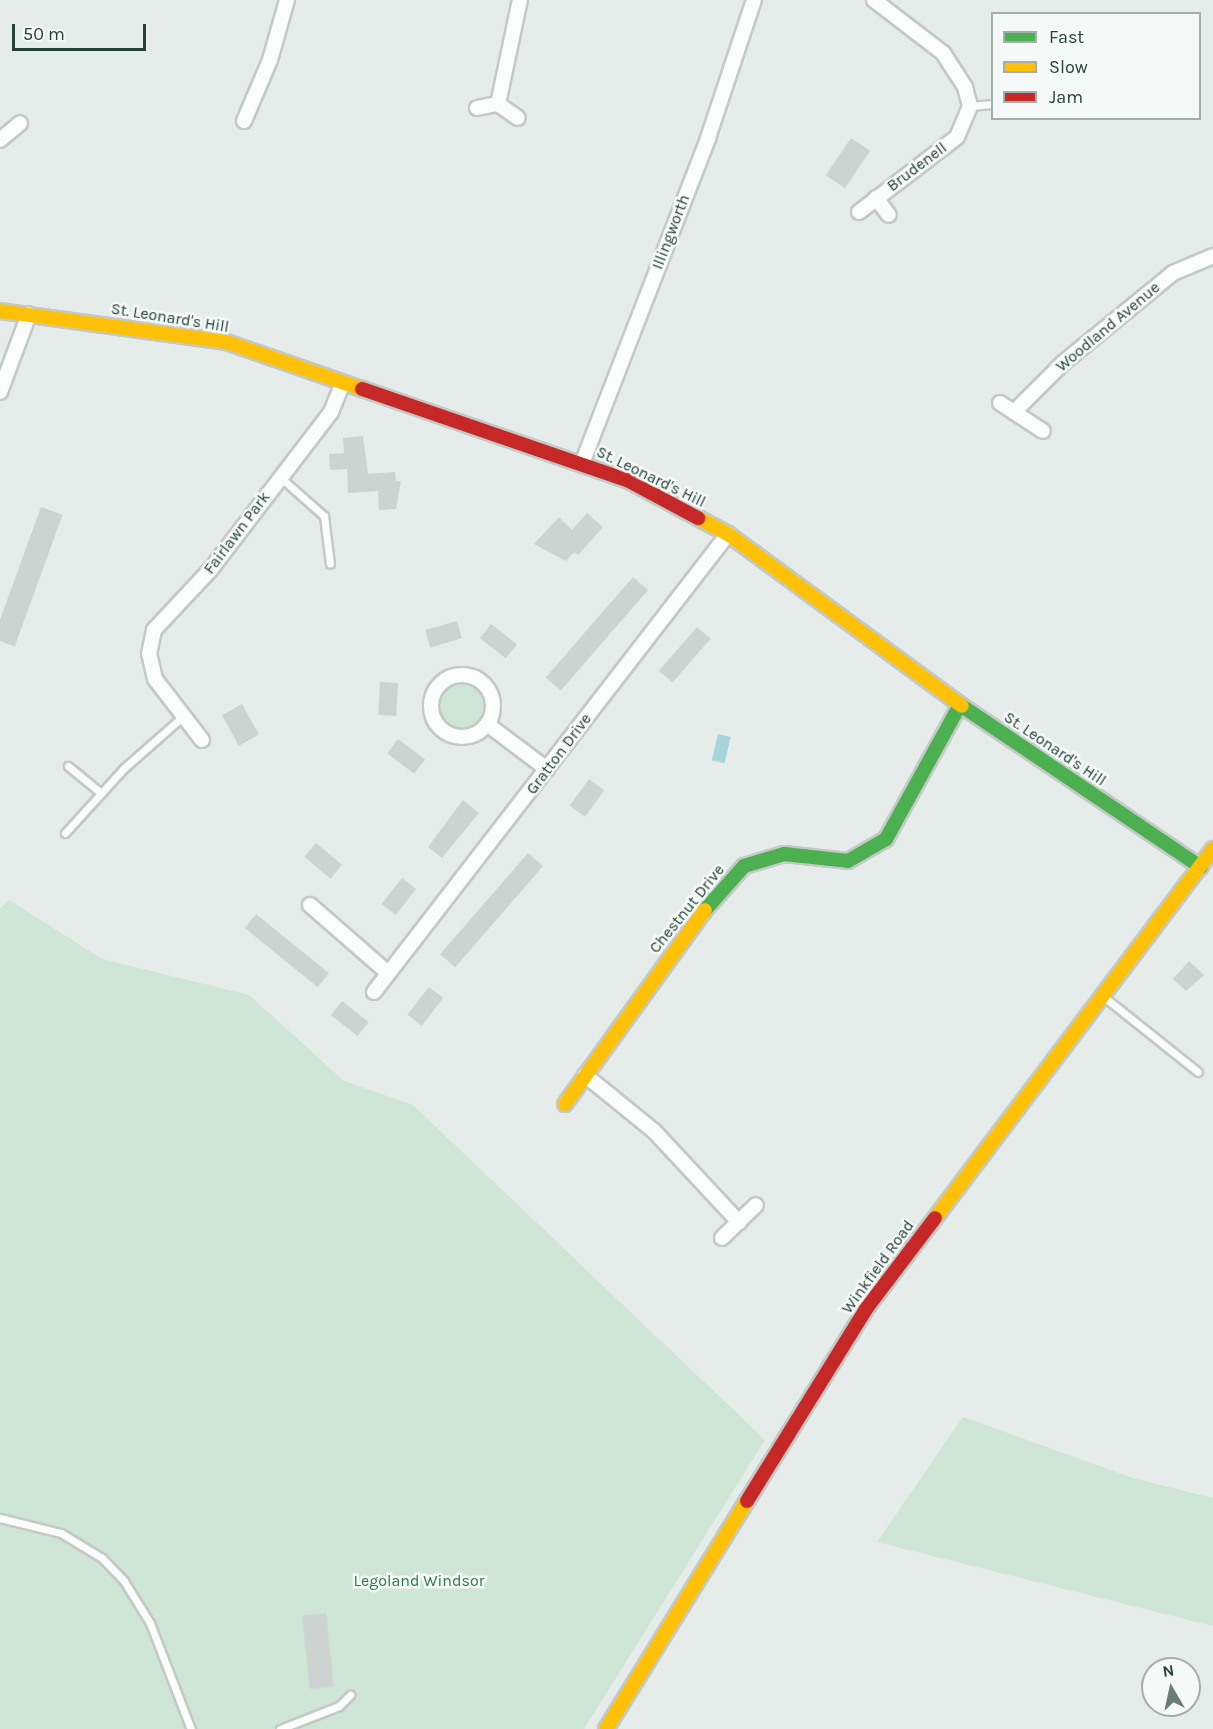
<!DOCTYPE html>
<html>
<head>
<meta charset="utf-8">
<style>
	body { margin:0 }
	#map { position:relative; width:1213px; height:1729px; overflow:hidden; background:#e6ece9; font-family:Karla,sans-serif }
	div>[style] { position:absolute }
	.green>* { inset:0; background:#cfe5d5 }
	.round { border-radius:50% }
	.water>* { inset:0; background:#a6d6da; transform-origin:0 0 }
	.building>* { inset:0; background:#cdd3d0; transform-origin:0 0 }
	.roads { filter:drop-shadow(2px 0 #c3c9c6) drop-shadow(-2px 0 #c3c9c6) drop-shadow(0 2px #c3c9c6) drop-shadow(0 -2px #c3c9c6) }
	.lane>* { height:7px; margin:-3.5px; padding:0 3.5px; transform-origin:3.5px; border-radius:3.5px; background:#fbfcfc }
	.street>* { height:14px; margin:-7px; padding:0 7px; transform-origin:7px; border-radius:7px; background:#fbfcfc }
	.street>.ring { margin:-7px; padding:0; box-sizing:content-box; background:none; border:14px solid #fbfcfc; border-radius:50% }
	.fast>* { height:14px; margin:-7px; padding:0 7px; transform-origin:7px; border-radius:7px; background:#4caf50 }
	.slow>* { height:14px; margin:-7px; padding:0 7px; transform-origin:7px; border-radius:7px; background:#ffc107 }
	.jam>* { height:14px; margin:-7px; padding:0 7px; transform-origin:7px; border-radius:7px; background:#c62828 }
	span { translate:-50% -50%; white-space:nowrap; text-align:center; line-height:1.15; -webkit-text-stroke:5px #f5faf8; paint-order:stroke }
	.street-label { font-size:16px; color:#234137 }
	.park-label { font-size:16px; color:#2b7946 }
	.legend { position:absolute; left:991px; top:12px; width:210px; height:108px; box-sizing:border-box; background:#f5faf8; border:2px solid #a1b0ab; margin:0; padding:8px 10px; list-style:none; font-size:18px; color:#234137 }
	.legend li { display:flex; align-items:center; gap:12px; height:30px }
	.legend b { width:30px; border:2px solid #a1b0ab }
	.north { position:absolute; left:1141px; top:1657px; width:60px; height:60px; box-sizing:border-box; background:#f5faf8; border:2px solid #a1b0ab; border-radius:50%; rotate:351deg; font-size:16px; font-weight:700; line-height:24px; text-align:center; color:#234137 }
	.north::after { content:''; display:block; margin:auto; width:21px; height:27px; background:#677d75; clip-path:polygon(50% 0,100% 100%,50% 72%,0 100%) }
	.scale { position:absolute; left:12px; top:24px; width:134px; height:27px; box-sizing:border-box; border:3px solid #234137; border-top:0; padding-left:8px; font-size:18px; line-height:21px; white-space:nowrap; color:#234137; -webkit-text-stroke:4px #f5faf8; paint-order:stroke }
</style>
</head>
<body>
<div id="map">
	<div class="green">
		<i class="round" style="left:438px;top:682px;width:48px;height:48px"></i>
		<i style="clip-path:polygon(9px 900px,102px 959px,249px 995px,344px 1081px,413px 1105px,765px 1440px,584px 1729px,0 1729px,0 909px)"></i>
		<i style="clip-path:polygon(963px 1417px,1133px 1478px,1213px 1498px,1213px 1626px,877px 1542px)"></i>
	</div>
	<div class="water">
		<i style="left:718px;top:734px;width:13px;height:27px;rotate:13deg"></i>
	</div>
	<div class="building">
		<i style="left:851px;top:138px;width:23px;height:45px;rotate:34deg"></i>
		<i style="clip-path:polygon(363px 436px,368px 474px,395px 472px,396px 481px,401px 481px,396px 509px,379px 510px,378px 491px,348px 493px,347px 469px,330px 470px,329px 454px,344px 453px,343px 438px)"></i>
		<i style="left:41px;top:507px;width:23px;height:140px;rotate:20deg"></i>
		<i style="clip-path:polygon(587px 513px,603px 527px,578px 555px,574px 552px,566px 561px,534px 544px,559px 517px,572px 530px)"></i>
		<i style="left:633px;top:577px;width:20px;height:133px;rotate:41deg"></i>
		<i style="left:457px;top:621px;width:18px;height:33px;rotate:74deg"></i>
		<i style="left:491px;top:624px;width:33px;height:18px;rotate:38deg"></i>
		<i style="left:697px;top:627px;width:18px;height:58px;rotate:41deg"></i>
		<i style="left:380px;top:682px;width:18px;height:33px;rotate:3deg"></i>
		<i style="left:242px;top:704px;width:35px;height:23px;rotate:61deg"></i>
		<i style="left:398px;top:739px;width:34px;height:18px;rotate:37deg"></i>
		<i style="left:589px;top:779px;width:19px;height:33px;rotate:36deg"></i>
		<i style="clip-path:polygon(463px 800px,479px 813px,442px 858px,428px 847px)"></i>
		<i style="left:316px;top:843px;width:34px;height:18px;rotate:40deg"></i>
		<i style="left:528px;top:853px;width:20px;height:134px;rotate:41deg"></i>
		<i style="left:402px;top:878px;width:18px;height:33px;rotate:38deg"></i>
		<i style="left:256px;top:914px;width:94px;height:18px;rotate:39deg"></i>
		<i style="clip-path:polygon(1189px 961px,1204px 975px,1186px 991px,1173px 979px)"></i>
		<i style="left:429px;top:987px;width:18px;height:35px;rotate:38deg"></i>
		<i style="left:342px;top:1001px;width:34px;height:18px;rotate:38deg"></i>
		<i style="left:326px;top:1613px;width:74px;height:24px;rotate:84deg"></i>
	</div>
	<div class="roads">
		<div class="lane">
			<i style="left:970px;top:106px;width:22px;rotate:-5deg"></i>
			<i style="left:280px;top:477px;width:59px;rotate:41.6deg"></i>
			<i style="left:324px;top:516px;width:48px;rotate:82.9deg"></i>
			<i style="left:68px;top:766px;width:43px;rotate:39.3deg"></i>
			<i style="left:65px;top:833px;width:86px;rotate:-47.8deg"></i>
			<i style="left:123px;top:769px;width:79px;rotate:-41.4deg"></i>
			<i style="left:1104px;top:997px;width:120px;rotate:38.6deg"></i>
			<i style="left:0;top:1518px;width:63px;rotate:13.8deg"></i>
			<i style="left:61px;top:1533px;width:48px;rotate:31.4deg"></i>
			<i style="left:102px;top:1558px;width:32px;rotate:46deg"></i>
			<i style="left:124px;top:1581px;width:49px;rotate:58.2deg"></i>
			<i style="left:150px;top:1623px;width:114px;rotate:68.9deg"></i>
			<i style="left:280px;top:1729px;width:63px;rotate:-21.3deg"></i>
			<i style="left:339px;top:1706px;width:16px;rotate:-45deg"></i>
		</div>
		<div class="street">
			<i style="left:498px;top:104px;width:106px;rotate:-78.1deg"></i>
			<i style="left:477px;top:108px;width:21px;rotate:-11deg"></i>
			<i style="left:498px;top:104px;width:24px;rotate:35deg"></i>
			<i style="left:244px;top:121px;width:66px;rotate:-66.9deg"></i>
			<i style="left:270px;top:60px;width:62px;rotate:-74.2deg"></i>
			<i style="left:0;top:140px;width:26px;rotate:-40deg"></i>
			<i style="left:876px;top:198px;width:21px;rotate:53deg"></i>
			<i style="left:859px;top:212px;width:123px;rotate:-37.4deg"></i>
			<i style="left:957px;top:137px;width:34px;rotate:-67deg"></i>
			<i style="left:970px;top:106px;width:20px;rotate:-105deg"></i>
			<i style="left:965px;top:87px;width:40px;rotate:-122.9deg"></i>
			<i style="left:943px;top:53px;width:87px;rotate:-142.5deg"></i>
			<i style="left:0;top:392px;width:83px;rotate:-69.6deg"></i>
			<i style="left:1000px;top:403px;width:51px;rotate:33.1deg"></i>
			<i style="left:1014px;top:412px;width:69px;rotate:-45deg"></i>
			<i style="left:1063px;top:363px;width:142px;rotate:-39.3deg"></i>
			<i style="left:1173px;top:273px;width:43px;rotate:-23deg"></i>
			<i style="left:583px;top:461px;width:346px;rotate:-68.8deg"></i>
			<i style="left:708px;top:138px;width:145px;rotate:-71.6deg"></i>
			<i class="ring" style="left:431px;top:675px;width:48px;height:48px"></i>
			<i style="left:487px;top:724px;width:75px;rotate:36.9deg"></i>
			<i style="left:202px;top:740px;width:77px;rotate:-127.6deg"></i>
			<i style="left:155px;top:679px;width:26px;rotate:-103deg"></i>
			<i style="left:149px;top:654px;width:25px;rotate:-78deg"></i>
			<i style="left:154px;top:630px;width:83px;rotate:-46.9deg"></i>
			<i style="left:211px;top:569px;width:198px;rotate:-52.6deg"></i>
			<i style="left:331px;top:412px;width:31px;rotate:-68deg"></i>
			<i style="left:310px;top:905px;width:103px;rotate:41.1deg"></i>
			<i style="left:374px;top:992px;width:579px;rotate:-52.3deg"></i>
			<i style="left:585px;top:1075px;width:89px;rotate:39.1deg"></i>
			<i style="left:654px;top:1131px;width:125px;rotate:47deg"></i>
			<i style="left:722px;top:1238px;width:47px;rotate:-44.1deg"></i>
		</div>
		<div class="fast">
			<i style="left:962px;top:706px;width:288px;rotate:34deg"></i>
			<i style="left:705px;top:910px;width:59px;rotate:-48.4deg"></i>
			<i style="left:744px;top:866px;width:42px;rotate:-16.7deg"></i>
			<i style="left:784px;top:854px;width:64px;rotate:6.2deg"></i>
			<i style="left:848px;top:861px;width:44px;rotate:-30.1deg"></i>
			<i style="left:886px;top:839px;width:153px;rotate:-61.1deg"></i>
		</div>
		<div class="slow">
			<i style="left:0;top:311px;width:228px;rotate:7.8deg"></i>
			<i style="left:226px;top:342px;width:144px;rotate:19.1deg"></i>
			<i style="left:698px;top:518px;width:34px;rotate:28deg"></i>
			<i style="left:728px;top:534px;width:290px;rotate:36.3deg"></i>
			<i style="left:565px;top:1104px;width:239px;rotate:-54.2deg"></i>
			<i style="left:935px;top:1218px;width:462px;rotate:-53deg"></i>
			<i style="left:606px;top:1729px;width:268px;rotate:-58.3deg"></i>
		</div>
		<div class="jam">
			<i style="left:362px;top:389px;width:280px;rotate:19deg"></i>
			<i style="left:627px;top:480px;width:81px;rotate:28.2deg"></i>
			<i style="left:747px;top:1501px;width:226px;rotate:-58.2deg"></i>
			<i style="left:866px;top:1309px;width:114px;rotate:-52.8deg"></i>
		</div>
	</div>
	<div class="street-label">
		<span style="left:917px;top:167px;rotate:-37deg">Brudenell</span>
		<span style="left:671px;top:232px;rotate:-69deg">Illingworth</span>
		<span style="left:170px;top:318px;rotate:9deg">St. Leonard's Hill</span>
		<span style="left:1108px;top:327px;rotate:-40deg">Woodland Avenue</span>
		<span style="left:651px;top:477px;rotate:26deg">St. Leonard's Hill</span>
		<span style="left:237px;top:533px;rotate:-53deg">Fairlawn Park</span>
		<span style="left:1055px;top:749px;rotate:34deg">St. Leonard's Hill</span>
		<span style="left:559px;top:754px;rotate:-53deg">Gratton Drive</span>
		<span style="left:687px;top:909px;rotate:-51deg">Chestnut Drive</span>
		<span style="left:878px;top:1267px;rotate:-54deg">Winkfield Road</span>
	</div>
	<div class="park-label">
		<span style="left:419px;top:1581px">Legoland Windsor</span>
	</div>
	<ul class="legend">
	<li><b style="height:8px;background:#4caf50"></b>Fast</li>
	<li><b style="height:8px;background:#ffc107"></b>Slow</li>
	<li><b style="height:8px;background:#c62828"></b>Jam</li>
	</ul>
	<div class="north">N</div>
	<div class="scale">50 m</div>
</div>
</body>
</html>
